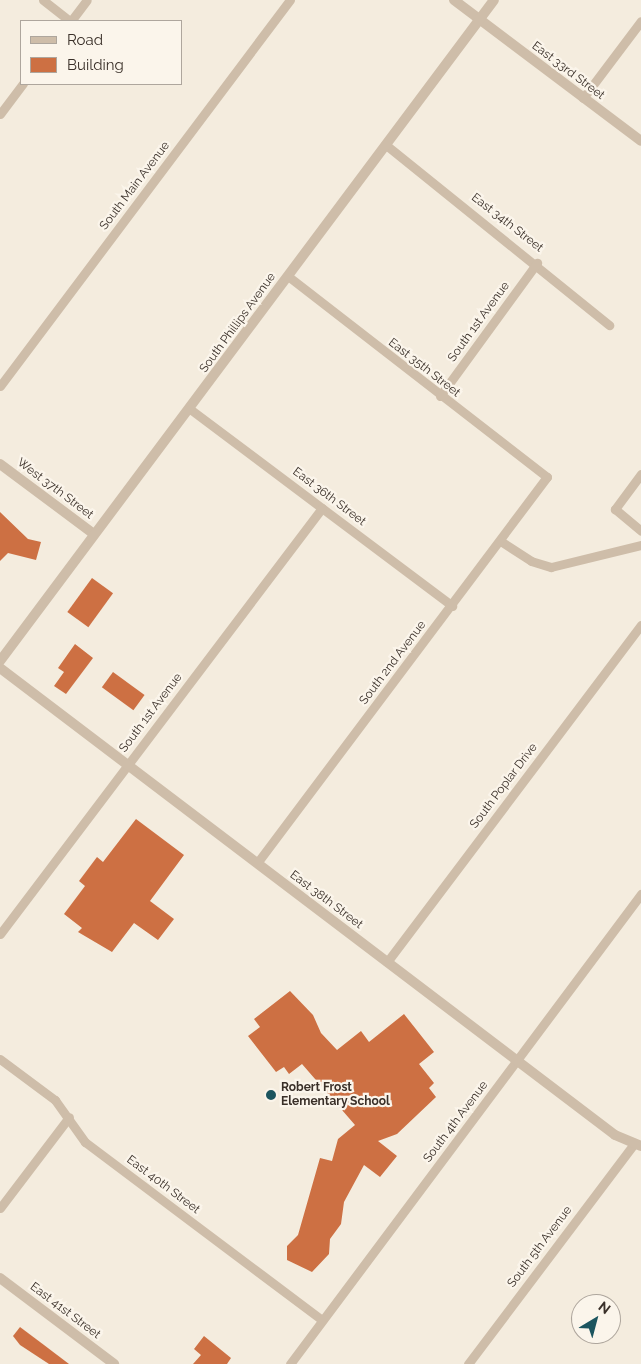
<!DOCTYPE html>
<html>
<head>
<meta charset="utf-8">
<style>
	body { margin:0 }
	#map { position:relative; width:641px; height:1364px; overflow:hidden; background:#f4ecde; font-family:Raleway,sans-serif }
	div>[style] { position:absolute }
	.building>* { inset:0; background:#cd7043; transform-origin:0 0 }
	.minor>* { height:9px; margin:-4.5px; padding:0 4.5px; transform-origin:4.5px; border-radius:4.5px; background:#cebda9 }
	.tertiary>* { height:10px; margin:-5px; padding:0 5px; transform-origin:5px; border-radius:5px; background:#cebda9 }
	.dots>* { width:14px; height:14px; translate:-50% -50%; box-sizing:border-box; border:2px solid #fbf5eb; border-radius:50% }
	span { translate:-50% -50%; white-space:nowrap; text-align:center; line-height:1.15; -webkit-text-stroke:4.5px #fbf5eb; paint-order:stroke }
	.street-label { font-size:12px; color:#3a3029 }
	.poi-label { font-size:12px; color:#3a3029; font-weight:700 }
	.left { translate:0 -50%; text-align:left }
	.legend { position:absolute; left:20px; top:20px; width:162px; height:65px; box-sizing:border-box; background:#fbf5eb; border:1px solid #aea69d; margin:0; padding:6px 9px; list-style:none; font-size:15px; color:#3a3029 }
	.legend li { display:flex; align-items:center; gap:10px; height:25px }
	.legend b { width:25px; border:1px solid #aea69d }
	.north { position:absolute; left:571px; top:1294px; width:50px; height:50px; box-sizing:border-box; background:#fbf5eb; border:1px solid #aea69d; border-radius:50%; rotate:37deg; font-size:14px; font-weight:700; line-height:20px; text-align:center; color:#3a3029 }
	.north::after { content:''; display:block; margin:auto; width:18px; height:22px; background:#1c555f; clip-path:polygon(50% 0,100% 100%,50% 72%,0 100%) }
</style>
</head>
<body>
<div id="map">
	<div class="building">
		<i style="clip-path:polygon(0 512px,28px 539px,41px 542px,36px 560px,8px 553px,0 561px)"></i>
		<i style="left:92px;top:578px;width:26px;height:42px;rotate:36deg"></i>
		<i style="clip-path:polygon(75px 644px,93px 658px,66px 694px,54px 686px,64px 672px,58px 668px)"></i>
		<i style="left:113px;top:672px;width:39px;height:19px;rotate:36deg"></i>
		<i style="clip-path:polygon(136px 819px,184px 855px,150px 901px,174px 919px,158px 940px,134px 923px,112px 952px,78px 932px,82px 928px,64px 914px,85px 886px,79px 881px,97px 857px,103px 862px)"></i>
		<i style="clip-path:polygon(290px 991px,313px 1015px,321px 1033px,337px 1050px,361px 1031px,369px 1042px,404px 1014px,434px 1052px,419px 1064px,434px 1083px,429px 1088px,436px 1097px,397px 1134px,378px 1141px,397px 1156px,380px 1177px,364px 1165px,344px 1202px,341px 1224px,330px 1239px,329px 1254px,312px 1272px,287px 1260px,287px 1246px,298px 1235px,320px 1158px,332px 1161px,338px 1139px,355px 1125px,302px 1064px,289px 1074px,284px 1067px,276px 1072px,248px 1036px,260px 1027px,254px 1019px)"></i>
		<i style="clip-path:polygon(20px 1327px,44px 1345px,69px 1364px,49px 1364px,20px 1345px,13px 1336px)"></i>
		<i style="clip-path:polygon(204px 1336px,231px 1358px,227px 1364px,193px 1364px,201px 1355px,194px 1349px)"></i>
	</div>
	<div class="minor">
		<i style="left:43px;top:0;width:34px;rotate:38deg"></i>
		<i style="left:71px;top:21px;width:26px;rotate:-53deg"></i>
		<i style="left:583px;top:98px;width:96px;rotate:-53deg"></i>
		<i style="left:0;top:114px;width:38px;rotate:-53deg"></i>
		<i style="left:386px;top:145px;width:287px;rotate:38.9deg"></i>
		<i style="left:0;top:386px;width:483px;rotate:-53.1deg"></i>
		<i style="left:440px;top:396px;width:165px;rotate:-53.9deg"></i>
		<i style="left:190px;top:409px;width:328px;rotate:36.9deg"></i>
		<i style="left:641px;top:474px;width:44px;rotate:126.6deg"></i>
		<i style="left:615px;top:509px;width:34px;rotate:40deg"></i>
		<i style="left:502px;top:542px;width:35px;rotate:33deg"></i>
		<i style="left:531px;top:561px;width:21px;rotate:17deg"></i>
		<i style="left:551px;top:567px;width:93px;rotate:-13.7deg"></i>
		<i style="left:257px;top:863px;width:483px;rotate:-53.1deg"></i>
		<i style="left:547px;top:477px;width:328px;rotate:-142.2deg"></i>
		<i style="left:0;top:934px;width:534px;rotate:-52.92deg"></i>
		<i style="left:387px;top:962px;width:422px;rotate:-53deg"></i>
		<i style="left:0;top:1059px;width:69px;rotate:36.7deg"></i>
		<i style="left:55px;top:1100px;width:52px;rotate:54.5deg"></i>
		<i style="left:85px;top:1142px;width:296px;rotate:36.9deg"></i>
		<i style="left:0;top:1208px;width:114px;rotate:-52.8deg"></i>
		<i style="left:290px;top:1364px;width:587px;rotate:-53.25deg"></i>
		<i style="left:468px;top:1364px;width:274px;rotate:-53deg"></i>
	</div>
	<div class="tertiary">
		<i style="left:454px;top:0;width:234px;rotate:37deg"></i>
		<i style="left:0;top:464px;width:117px;rotate:36.7deg"></i>
		<i style="left:0;top:661px;width:825px;rotate:-53.23deg"></i>
		<i style="left:0;top:668px;width:772px;rotate:37.21deg"></i>
		<i style="left:615px;top:1135px;width:28px;rotate:23deg"></i>
		<i style="left:0;top:1278px;width:143px;rotate:37deg"></i>
	</div>
	<div class="dots">
		<i style="left:271px;top:1095px;background:#1c555f"></i>
	</div>
	<div class="street-label">
		<span style="left:568px;top:71px;rotate:37deg">East 33rd Street</span>
		<span style="left:135px;top:186px;rotate:-53deg">South Main Avenue</span>
		<span style="left:507px;top:223px;rotate:38deg">East 34th Street</span>
		<span style="left:479px;top:322px;rotate:-54deg">South 1st Avenue</span>
		<span style="left:238px;top:323px;rotate:-54deg">South Phillips Avenue</span>
		<span style="left:424px;top:368px;rotate:38deg">East 35th Street</span>
		<span style="left:55px;top:489px;rotate:37deg">West 37th Street</span>
		<span style="left:329px;top:497px;rotate:37deg">East 36th Street</span>
		<span style="left:393px;top:663px;rotate:-53deg">South 2nd Avenue</span>
		<span style="left:151px;top:713px;rotate:-53deg">South 1st Avenue</span>
		<span style="left:504px;top:786px;rotate:-53deg">South Poplar Drive</span>
		<span style="left:326px;top:900px;rotate:37deg">East 38th Street</span>
		<span style="left:456px;top:1122px;rotate:-53deg">South 4th Avenue</span>
		<span style="left:163px;top:1185px;rotate:37deg">East 40th Street</span>
		<span style="left:540px;top:1247px;rotate:-53deg">South 5th Avenue</span>
		<span style="left:65px;top:1311px;rotate:37deg">East 41st Street</span>
	</div>
	<div class="poi-label">
		<span class="left" style="left:281px;top:1095px">Robert Frost<br>Elementary School</span>
	</div>
	<ul class="legend">
	<li><b style="height:6px;background:#cebda9"></b>Road</li>
	<li><b style="height:14px;background:#cd7043"></b>Building</li>
	</ul>
	<div class="north">N</div>
</div>
</body>
</html>
